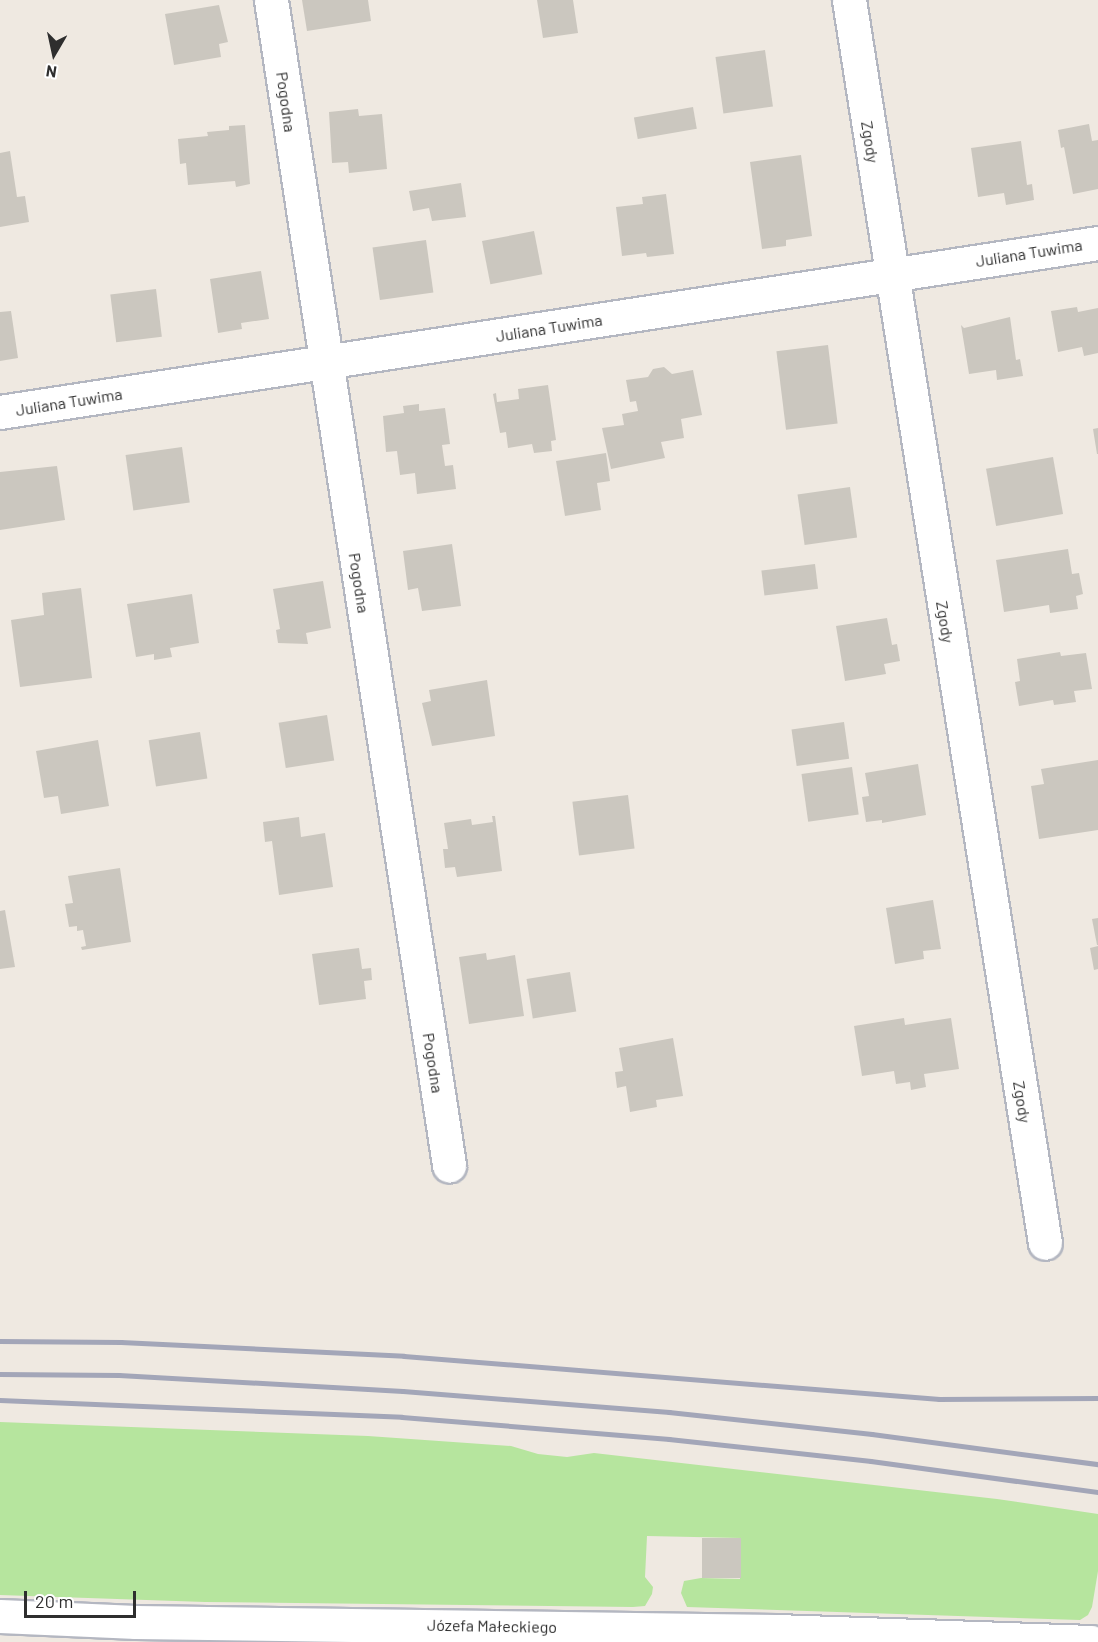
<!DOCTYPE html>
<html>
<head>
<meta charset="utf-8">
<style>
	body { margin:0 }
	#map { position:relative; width:1098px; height:1642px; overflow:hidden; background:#efe9e1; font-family:Barlow,sans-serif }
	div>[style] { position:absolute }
	.green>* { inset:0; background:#b6e59e }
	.building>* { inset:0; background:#cbc7bf; transform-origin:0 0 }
	.roads { filter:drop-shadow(2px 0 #b4b7c1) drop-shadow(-2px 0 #b4b7c1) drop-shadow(0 2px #b4b7c1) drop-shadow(0 -2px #b4b7c1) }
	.minor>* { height:33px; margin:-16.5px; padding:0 16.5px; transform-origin:16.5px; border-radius:16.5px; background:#fff }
	.rail>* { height:4.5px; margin:-2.25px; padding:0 2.25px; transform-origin:2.25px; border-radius:2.25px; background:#a3a6b8 }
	span { translate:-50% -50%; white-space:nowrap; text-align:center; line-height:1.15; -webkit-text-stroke:4.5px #fff; paint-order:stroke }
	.street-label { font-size:16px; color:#2e2e2e }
	.north { position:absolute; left:24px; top:24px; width:60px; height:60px; -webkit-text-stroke:4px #fff; paint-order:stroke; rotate:189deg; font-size:16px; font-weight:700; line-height:24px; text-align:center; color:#2e2e2e }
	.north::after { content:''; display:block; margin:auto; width:21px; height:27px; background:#2e2e2e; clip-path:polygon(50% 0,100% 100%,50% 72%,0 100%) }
	.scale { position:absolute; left:24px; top:1591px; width:112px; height:27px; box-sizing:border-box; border:3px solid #2e2e2e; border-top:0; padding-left:8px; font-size:18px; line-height:21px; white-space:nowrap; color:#2e2e2e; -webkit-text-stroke:4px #fff; paint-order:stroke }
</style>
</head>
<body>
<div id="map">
	<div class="green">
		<i style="clip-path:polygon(0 1422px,368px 1436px,511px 1446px,538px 1454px,567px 1457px,594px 1453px,997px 1499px,1098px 1514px,1098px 1571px,1092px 1607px,1088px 1615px,1080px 1620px,687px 1607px,681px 1593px,684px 1581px,701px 1578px,740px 1579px,741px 1538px,647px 1536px,645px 1577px,653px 1587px,652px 1594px,645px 1606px,633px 1607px,205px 1602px,0 1595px)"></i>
	</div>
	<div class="building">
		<i style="clip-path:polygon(302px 0,368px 0,371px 21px,307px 31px)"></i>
		<i style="clip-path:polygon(537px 0,573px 0,578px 33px,543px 38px)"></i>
		<i style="clip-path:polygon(219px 5px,228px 42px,219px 44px,221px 57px,174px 65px,165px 14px)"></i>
		<i style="left:765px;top:50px;width:57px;height:50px;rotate:82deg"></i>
		<i style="left:693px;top:107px;width:22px;height:60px;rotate:80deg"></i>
		<i style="clip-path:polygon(358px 109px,359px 116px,382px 114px,387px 169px,349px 173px,348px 162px,332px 163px,329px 112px)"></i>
		<i style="clip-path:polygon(1089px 124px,1092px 141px,1098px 140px,1098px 189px,1073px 194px,1064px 147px,1061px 148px,1058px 130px)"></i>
		<i style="clip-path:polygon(245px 125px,250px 184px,236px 187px,235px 181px,188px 185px,186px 163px,180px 164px,178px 139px,208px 136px,207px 132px,229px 130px,229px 126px)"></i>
		<i style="clip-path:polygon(1021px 141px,1027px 185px,1032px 184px,1034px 200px,1006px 205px,1004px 193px,978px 197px,971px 148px)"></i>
		<i style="clip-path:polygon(10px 151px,17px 197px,25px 196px,29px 222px,0 227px,0 153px)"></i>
		<i style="clip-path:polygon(801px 155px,812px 236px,786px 240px,786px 246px,762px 249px,750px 162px)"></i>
		<i style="clip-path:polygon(461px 183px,466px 217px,432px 221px,429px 208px,413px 211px,409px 191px)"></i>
		<i style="clip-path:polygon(666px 194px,674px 254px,647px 257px,646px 253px,622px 256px,616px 207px,643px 204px,642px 197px)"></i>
		<i style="left:534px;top:231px;width:44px;height:53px;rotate:79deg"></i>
		<i style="left:426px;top:240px;width:53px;height:54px;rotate:82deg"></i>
		<i style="clip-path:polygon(261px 271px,269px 319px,241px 323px,242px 329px,218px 333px,210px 279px)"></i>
		<i style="left:156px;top:289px;width:48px;height:46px;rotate:83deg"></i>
		<i style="clip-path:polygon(1077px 307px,1078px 312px,1098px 308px,1098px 353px,1084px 356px,1082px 347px,1058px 352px,1051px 311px)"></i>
		<i style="clip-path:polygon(11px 311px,18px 358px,0 361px,0 312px)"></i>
		<i style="clip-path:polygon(1010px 317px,1016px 360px,1020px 359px,1023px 376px,997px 380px,996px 370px,969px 374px,961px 325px,964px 328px)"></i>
		<i style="left:828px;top:345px;width:79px;height:52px;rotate:83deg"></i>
		<i style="clip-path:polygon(664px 367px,672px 374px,693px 370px,702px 415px,681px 419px,684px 438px,661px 442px,665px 458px,611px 469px,602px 428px,624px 425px,622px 414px,638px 411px,636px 401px,630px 402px,626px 380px,648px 377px,653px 369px)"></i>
		<i style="clip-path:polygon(548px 385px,556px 440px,551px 441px,552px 451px,534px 453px,532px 444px,508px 448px,506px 432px,500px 433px,493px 394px,496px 393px,497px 402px,519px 399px,518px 389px)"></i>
		<i style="clip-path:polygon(419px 404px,419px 411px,445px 408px,450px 444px,442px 445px,445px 466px,453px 465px,456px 489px,417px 494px,415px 473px,400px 475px,397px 451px,386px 452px,383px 416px,404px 413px,403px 406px)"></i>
		<i style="clip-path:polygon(1098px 428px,1098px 454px,1097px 454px,1093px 429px)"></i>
		<i style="left:182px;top:447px;width:56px;height:57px;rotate:82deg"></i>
		<i style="clip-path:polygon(606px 453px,610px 481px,597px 483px,601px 510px,565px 516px,556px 461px)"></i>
		<i style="left:1053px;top:457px;width:58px;height:68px;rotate:80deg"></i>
		<i style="clip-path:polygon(57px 466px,65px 520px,0 530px,0 472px)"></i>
		<i style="left:850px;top:487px;width:51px;height:53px;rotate:82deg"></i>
		<i style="clip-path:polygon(452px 544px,461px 606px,422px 611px,418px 588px,408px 590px,403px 551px)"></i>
		<i style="clip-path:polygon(1068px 549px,1072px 574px,1079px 573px,1083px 594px,1076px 596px,1078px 609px,1050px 613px,1049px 605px,1004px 612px,996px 560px)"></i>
		<i style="left:815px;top:564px;width:25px;height:54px;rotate:83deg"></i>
		<i style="clip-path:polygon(323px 581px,331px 628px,306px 633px,308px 644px,278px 643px,276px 630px,280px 629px,273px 589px)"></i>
		<i style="clip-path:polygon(81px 588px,92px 678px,20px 687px,11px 620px,44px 615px,42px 593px)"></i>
		<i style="clip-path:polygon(192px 594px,199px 643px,170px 648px,172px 657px,154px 660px,154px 654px,136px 657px,127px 604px)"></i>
		<i style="clip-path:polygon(887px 618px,892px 645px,897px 644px,900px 661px,884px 664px,886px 674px,845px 681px,836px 626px)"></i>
		<i style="clip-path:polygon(1060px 652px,1061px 656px,1086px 653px,1092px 689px,1074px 691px,1076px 702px,1054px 705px,1053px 700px,1019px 706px,1015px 682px,1020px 681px,1017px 659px)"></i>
		<i style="clip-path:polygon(487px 680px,495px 736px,432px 746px,422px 703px,431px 701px,429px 690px)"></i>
		<i style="left:327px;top:715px;width:46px;height:49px;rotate:81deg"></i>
		<i style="left:844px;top:722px;width:37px;height:53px;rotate:82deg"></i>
		<i style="left:200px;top:732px;width:47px;height:52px;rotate:81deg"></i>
		<i style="clip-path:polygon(98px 740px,109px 806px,61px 814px,58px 796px,44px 798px,36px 751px)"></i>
		<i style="clip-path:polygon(1098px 760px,1098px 830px,1039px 839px,1031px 786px,1044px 784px,1041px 769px)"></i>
		<i style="clip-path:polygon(918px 764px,926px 815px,882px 823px,882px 820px,866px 822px,862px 797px,869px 796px,865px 773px)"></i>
		<i style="left:852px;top:767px;width:48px;height:51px;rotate:82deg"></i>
		<i style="left:628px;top:795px;width:54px;height:56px;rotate:83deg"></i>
		<i style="clip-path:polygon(492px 816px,495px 816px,502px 871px,457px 877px,455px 867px,445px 868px,443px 849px,448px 849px,444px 823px,471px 819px,472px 825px,493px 822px)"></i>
		<i style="clip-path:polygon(299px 817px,301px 837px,325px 833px,333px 887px,279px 895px,272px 841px,265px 842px,263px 822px)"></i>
		<i style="clip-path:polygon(120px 868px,131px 942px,82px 950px,81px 947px,86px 946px,83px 930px,77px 931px,77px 926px,69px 927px,65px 904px,73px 903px,68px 876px)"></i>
		<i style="clip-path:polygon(933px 900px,941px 949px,923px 951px,924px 959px,895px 964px,886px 908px)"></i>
		<i style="clip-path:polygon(5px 910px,15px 967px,0 969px,0 911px)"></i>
		<i style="clip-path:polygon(1098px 918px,1098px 945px,1097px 945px,1092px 919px)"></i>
		<i style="clip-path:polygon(1098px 946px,1098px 969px,1094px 970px,1090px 948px)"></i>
		<i style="clip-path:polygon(359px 948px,362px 969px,371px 968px,372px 980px,364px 981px,366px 999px,319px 1005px,312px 954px)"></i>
		<i style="clip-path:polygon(486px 953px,487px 960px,515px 955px,524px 1016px,469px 1024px,459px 957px)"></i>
		<i style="left:570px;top:972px;width:40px;height:44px;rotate:81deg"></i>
		<i style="clip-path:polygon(904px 1018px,905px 1025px,951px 1018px,959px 1069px,924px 1074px,926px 1087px,911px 1090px,910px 1082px,896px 1084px,894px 1071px,862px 1076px,854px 1026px)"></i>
		<i style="clip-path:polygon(673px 1038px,683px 1096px,656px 1100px,657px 1107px,630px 1112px,626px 1086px,617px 1088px,615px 1072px,623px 1071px,619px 1048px)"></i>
		<i style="left:702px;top:1538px;width:39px;height:40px"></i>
	</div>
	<div class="roads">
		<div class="minor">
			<i style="left:271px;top:0;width:1179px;rotate:81.31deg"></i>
			<i style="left:849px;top:0;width:1258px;rotate:81.04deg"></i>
			<i style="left:0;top:412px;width:1111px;rotate:-8.75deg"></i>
			<i style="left:0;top:1616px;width:136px;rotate:2.5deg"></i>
			<i style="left:136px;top:1622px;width:640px;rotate:0.81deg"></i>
			<i style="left:776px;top:1631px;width:315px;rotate:2deg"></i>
		</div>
	</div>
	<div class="rail">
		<i style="left:0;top:1341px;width:121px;rotate:0.5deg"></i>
		<i style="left:121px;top:1342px;width:283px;rotate:2.8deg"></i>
		<i style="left:404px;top:1356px;width:537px;rotate:4.6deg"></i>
		<i style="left:939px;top:1399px;width:159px;rotate:-0.4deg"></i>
		<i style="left:0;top:1374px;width:119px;rotate:0.5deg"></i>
		<i style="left:119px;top:1375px;width:284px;rotate:3.2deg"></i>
		<i style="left:403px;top:1391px;width:267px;rotate:4.5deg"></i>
		<i style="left:669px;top:1412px;width:204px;rotate:6.2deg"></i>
		<i style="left:872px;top:1434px;width:228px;rotate:7.6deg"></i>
		<i style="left:0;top:1400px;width:402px;rotate:2.4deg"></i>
		<i style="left:402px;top:1417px;width:268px;rotate:4.7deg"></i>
		<i style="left:669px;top:1439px;width:203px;rotate:6.2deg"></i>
		<i style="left:871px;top:1461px;width:229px;rotate:7.8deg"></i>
	</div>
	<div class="street-label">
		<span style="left:286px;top:102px;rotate:82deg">Pogodna</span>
		<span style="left:870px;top:142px;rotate:81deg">Zgody</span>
		<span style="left:1029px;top:253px;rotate:-9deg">Juliana Tuwima</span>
		<span style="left:549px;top:328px;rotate:-9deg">Juliana Tuwima</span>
		<span style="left:69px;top:402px;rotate:-9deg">Juliana Tuwima</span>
		<span style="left:359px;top:583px;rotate:81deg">Pogodna</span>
		<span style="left:945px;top:622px;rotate:81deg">Zgody</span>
		<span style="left:433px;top:1063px;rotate:81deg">Pogodna</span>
		<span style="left:1022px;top:1102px;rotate:81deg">Zgody</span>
		<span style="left:492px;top:1626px;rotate:1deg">Józefa Małeckiego</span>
	</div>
	<div class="north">N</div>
	<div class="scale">20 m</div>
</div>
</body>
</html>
